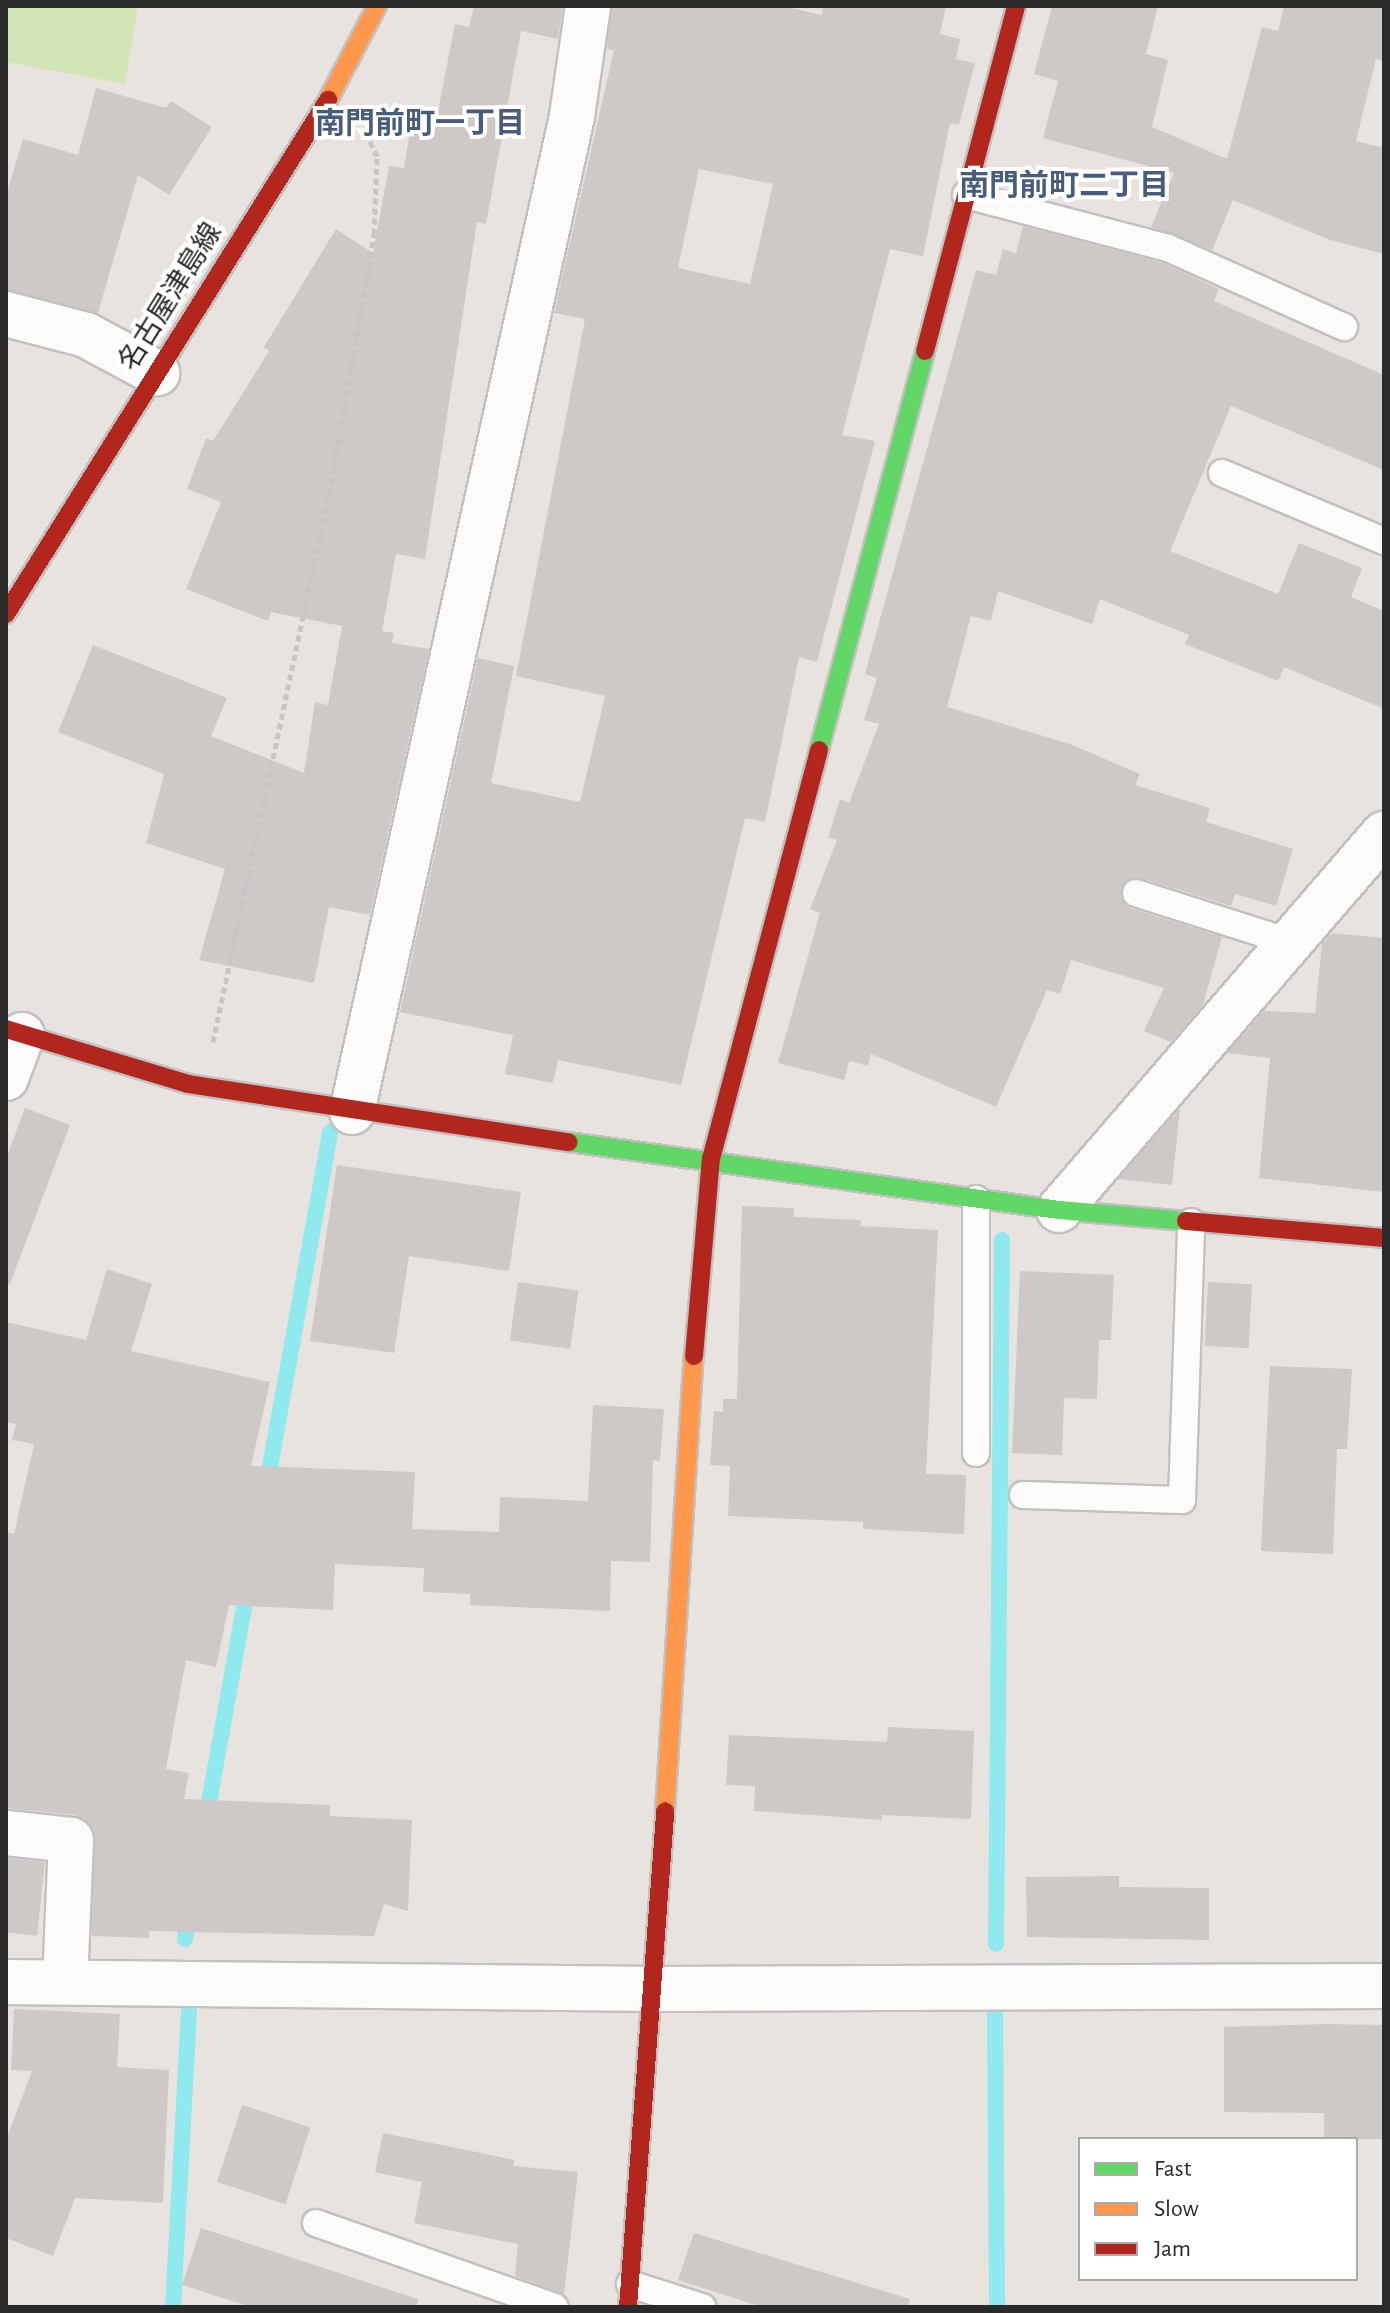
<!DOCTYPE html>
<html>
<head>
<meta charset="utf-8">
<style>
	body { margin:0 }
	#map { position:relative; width:1390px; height:2313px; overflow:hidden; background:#e9e3df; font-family:"Alegreya Sans","Noto Sans JP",sans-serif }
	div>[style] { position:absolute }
	.green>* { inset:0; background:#d3e5b6 }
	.stream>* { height:16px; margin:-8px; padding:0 8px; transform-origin:8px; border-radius:8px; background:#8fe9ee }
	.building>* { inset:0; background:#cec9c6; transform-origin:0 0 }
	.path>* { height:5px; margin-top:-2.5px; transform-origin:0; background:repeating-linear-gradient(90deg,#c6c5c5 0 6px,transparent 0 10px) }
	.roads { filter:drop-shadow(2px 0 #c2c1c1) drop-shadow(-2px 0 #c2c1c1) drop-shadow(0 2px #c2c1c1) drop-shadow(0 -2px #c2c1c1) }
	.lane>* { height:26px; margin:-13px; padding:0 13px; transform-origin:13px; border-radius:13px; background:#fcfbfa }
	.street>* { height:44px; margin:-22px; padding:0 22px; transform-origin:22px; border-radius:22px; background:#fcfbfa }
	.fast>* { height:18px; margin:-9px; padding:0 9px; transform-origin:9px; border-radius:9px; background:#63d668 }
	.slow>* { height:18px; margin:-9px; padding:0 9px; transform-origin:9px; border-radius:9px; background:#ff974d }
	.jam>* { height:18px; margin:-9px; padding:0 9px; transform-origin:9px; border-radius:9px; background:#b3261e }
	span { translate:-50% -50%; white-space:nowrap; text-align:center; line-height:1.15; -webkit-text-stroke:8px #fff; paint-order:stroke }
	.street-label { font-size:28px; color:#2a2a2a }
	.neighbourhood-label { font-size:30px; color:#485d7d; font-weight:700 }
	.frame { position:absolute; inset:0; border:8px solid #2a2a2a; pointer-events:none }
	.legend { position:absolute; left:1078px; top:2137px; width:280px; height:144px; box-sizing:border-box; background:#fff; border:2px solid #aaa; margin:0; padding:10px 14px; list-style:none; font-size:24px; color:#2a2a2a }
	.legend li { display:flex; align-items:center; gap:16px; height:40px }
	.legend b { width:40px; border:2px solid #aaa }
</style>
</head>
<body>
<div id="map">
	<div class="green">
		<i style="clip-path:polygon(6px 6px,138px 6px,125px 84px,6px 62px)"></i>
	</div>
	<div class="stream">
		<i style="left:266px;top:1489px;width:363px;rotate:-79.8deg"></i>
		<i style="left:206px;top:1819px;width:237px;rotate:-79.8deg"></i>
		<i style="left:185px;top:1939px;width:26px;rotate:-81deg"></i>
		<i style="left:996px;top:1944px;width:704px;rotate:-89.51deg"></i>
		<i style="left:995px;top:2013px;width:294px;rotate:89.6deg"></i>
		<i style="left:173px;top:2307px;width:297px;rotate:-86.9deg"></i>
	</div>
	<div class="building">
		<i style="clip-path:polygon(474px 6px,563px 6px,558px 39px,521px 31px,486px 224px,477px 222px,425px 559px,396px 554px,382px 631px,394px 633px,392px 643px,429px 649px,370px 915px,329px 907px,314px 983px,199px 960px,225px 869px,146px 843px,164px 774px,58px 732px,93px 645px,227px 698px,211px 736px,304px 773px,315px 702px,328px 705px,342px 626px,271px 612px,268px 621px,186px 589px,221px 502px,187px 489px,206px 438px,213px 441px,269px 351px,264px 347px,336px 229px,373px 253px,389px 166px,404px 168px,410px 131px,433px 136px,455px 24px,469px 27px)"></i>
		<i style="clip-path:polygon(evenodd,612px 6px,781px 6px,822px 15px,823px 6px,946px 6px,940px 34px,960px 39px,956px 59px,975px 63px,959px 125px,950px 123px,923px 256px,890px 249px,842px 435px,875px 441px,817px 662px,799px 657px,765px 822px,745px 818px,681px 1085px,558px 1060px,553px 1083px,505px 1074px,513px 1035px,400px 1012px,478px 658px,514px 666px,491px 783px,580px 802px,605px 696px,516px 676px,585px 319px,554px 313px,614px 50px,607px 49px,612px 6px,699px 169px,773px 184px,750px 284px,678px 268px,699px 169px)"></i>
		<i style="clip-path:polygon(1052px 6px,1158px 6px,1146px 54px,1168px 60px,1152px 127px,1227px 159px,1262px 27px,1278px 31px,1284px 6px,1384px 6px,1384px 61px,1376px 59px,1356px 141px,1384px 148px,1384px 254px,1330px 240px,1233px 200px,1212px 250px,1151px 227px,1174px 173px,1043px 138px,1058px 81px,1034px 74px)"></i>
		<i style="clip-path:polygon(96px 88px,166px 108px,171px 101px,212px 127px,169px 195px,138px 175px,98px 313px,6px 290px,6px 196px,23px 139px,78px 155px)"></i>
		<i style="clip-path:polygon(1023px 226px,1163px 263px,1219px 289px,1214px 301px,1384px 375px,1384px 470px,1231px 406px,1170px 551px,1278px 594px,1299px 543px,1362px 568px,1351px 597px,1384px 611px,1384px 709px,1284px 667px,1278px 681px,1185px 644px,1189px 635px,1100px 599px,1092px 624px,998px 591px,991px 621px,971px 616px,947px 707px,1070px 744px,1140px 774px,1135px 785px,1210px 808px,1206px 822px,1293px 849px,1276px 906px,1235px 894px,1231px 906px,1141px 878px,1126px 881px,1120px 896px,1130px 908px,1222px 937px,1203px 1005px,1171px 1042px,1144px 1031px,1164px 988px,1071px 960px,1060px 994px,1047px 990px,996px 1107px,871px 1054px,868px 1066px,849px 1061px,844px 1080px,778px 1063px,820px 913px,810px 909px,837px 840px,828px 838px,840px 799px,849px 803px,879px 724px,864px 720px,877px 678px,865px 674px,976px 270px,996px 275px,1003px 249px,1016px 253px)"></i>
		<i style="clip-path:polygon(1332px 933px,1384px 938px,1384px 1192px,1259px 1178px,1270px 1058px,1227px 1053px,1264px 1011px,1315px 1013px,1322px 944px)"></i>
		<i style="clip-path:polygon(25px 1108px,70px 1125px,10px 1284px,6px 1283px,6px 1159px)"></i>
		<i style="clip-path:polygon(1180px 1108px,1172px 1185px,1118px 1179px)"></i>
		<i style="clip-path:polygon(337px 1165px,521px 1192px,509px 1271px,409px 1256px,394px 1353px,310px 1341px)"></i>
		<i style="clip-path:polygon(742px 1206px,794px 1208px,794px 1217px,861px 1220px,860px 1226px,938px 1230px,926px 1474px,966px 1475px,964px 1534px,863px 1529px,863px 1522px,728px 1516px,730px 1466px,710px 1465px,714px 1411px,723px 1412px,723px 1399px,737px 1399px)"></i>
		<i style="clip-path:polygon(107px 1269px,152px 1284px,131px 1351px,270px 1382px,251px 1466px,415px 1472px,412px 1529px,499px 1532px,500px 1497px,588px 1501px,593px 1405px,664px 1409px,660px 1461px,653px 1460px,650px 1562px,611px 1561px,610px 1611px,470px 1605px,470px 1594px,423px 1592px,424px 1568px,335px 1564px,333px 1610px,229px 1605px,216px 1667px,186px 1660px,166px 1769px,189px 1773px,184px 1799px,330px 1805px,330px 1816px,412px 1820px,408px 1911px,384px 1904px,374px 1936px,149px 1931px,149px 1938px,92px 1936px,93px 1828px,74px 1815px,6px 1808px,6px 1532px,14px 1534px,34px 1444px,12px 1440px,16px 1424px,6px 1422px,6px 1322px,86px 1340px)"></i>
		<i style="clip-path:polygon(1020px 1271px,1114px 1275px,1111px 1340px,1099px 1340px,1097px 1399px,1064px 1398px,1062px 1455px,1012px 1453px)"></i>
		<i style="left:518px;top:1282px;width:61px;height:59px;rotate:8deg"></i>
		<i style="left:1208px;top:1282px;width:44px;height:64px;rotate:3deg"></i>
		<i style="clip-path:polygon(1270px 1366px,1352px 1369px,1347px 1449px,1337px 1449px,1333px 1554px,1261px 1551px)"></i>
		<i style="clip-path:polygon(888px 1727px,974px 1731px,971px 1819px,882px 1815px,882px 1820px,754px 1811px,755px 1786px,726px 1785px,729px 1735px,887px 1742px)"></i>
		<i style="left:6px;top:1858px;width:39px;height:74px;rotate:6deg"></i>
		<i style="clip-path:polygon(1119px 1876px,1119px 1887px,1209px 1888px,1209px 1940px,1027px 1937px,1026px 1877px)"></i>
		<i style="clip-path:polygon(14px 2009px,120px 2014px,117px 2067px,169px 2070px,163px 2203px,75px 2198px,53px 2256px,6px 2238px,6px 2140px,32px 2071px,11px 2070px)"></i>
		<i style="clip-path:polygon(1325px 2024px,1384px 2025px,1384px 2139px,1324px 2139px,1324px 2113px,1224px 2112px,1224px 2027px)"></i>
		<i style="left:242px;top:2105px;width:72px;height:81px;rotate:18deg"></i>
		<i style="clip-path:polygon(383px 2133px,515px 2160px,513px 2166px,578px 2172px,564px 2294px,515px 2276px,518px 2244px,414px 2223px,422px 2182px,375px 2172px)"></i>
		<i style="clip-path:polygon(201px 2228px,418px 2299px,417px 2307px,251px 2307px,182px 2285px)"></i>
		<i style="clip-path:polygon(694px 2233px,910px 2299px,908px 2307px,762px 2307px,678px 2280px)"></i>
	</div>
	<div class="path">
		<i style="left:213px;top:1042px;width:570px;rotate:-78.06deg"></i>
		<i style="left:331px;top:484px;width:254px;rotate:-80.2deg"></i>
		<i style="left:374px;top:234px;width:78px;rotate:-87.8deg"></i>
		<i style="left:377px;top:156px;width:28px;rotate:-116deg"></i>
	</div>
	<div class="roads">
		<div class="lane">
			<i style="left:966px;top:195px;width:209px;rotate:14.7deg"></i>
			<i style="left:1168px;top:248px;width:193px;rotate:24.2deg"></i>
			<i style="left:1222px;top:473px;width:176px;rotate:22.8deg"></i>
			<i style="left:1136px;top:893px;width:162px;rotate:17.7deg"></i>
			<i style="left:976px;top:1453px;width:254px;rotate:-90deg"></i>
			<i style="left:1023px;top:1495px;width:159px;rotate:1.8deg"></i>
			<i style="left:1182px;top:1500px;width:278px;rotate:-88.1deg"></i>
			<i style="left:316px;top:2223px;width:253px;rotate:19.4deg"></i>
			<i style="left:630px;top:2284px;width:76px;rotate:17.7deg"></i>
		</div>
		<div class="street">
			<i style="left:6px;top:314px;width:83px;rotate:14.7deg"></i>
			<i style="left:86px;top:335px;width:81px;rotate:28.2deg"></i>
			<i style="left:6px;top:1078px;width:46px;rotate:-69.6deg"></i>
			<i style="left:352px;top:1112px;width:1020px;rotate:-77.54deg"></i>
			<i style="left:572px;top:116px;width:111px;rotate:-81.7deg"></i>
			<i style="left:1059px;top:1210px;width:497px;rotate:-49.2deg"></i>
			<i style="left:6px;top:1833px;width:65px;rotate:6.1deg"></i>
			<i style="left:71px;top:1840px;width:142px;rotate:92.4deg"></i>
			<i style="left:6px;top:1982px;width:649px;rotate:0.62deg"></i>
			<i style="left:655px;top:1989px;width:729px;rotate:-0.24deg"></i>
		</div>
		<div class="fast">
			<i style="left:819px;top:750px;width:413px;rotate:-75.1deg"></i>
			<i style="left:569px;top:1142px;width:495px;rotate:7.9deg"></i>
			<i style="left:1059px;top:1210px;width:127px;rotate:5deg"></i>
		</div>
		<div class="slow">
			<i style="left:328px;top:100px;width:106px;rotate:-62.5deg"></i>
			<i style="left:665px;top:1811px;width:456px;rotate:-86.4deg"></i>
		</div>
		<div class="jam">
			<i style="left:925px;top:351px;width:357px;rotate:-75.2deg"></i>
			<i style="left:6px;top:614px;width:607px;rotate:-57.93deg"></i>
			<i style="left:6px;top:1029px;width:190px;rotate:16.8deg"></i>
			<i style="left:188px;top:1084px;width:385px;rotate:8.7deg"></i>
			<i style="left:1186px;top:1221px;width:199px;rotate:4.9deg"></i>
			<i style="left:694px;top:1356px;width:198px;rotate:-85.1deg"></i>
			<i style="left:711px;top:1159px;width:423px;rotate:-75.2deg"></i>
			<i style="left:628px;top:2307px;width:497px;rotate:-85.7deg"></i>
		</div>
	</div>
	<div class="street-label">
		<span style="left:171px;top:297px;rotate:-58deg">名古屋津島線</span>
	</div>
	<div class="neighbourhood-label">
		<span style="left:420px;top:124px">南門前町一丁目</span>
		<span style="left:1064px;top:186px">南門前町二丁目</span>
	</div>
	<div class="frame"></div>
	<ul class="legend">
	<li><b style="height:10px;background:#63d668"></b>Fast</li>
	<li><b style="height:10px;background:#ff974d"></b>Slow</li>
	<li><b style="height:10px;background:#b3261e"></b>Jam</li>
	</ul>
</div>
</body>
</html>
